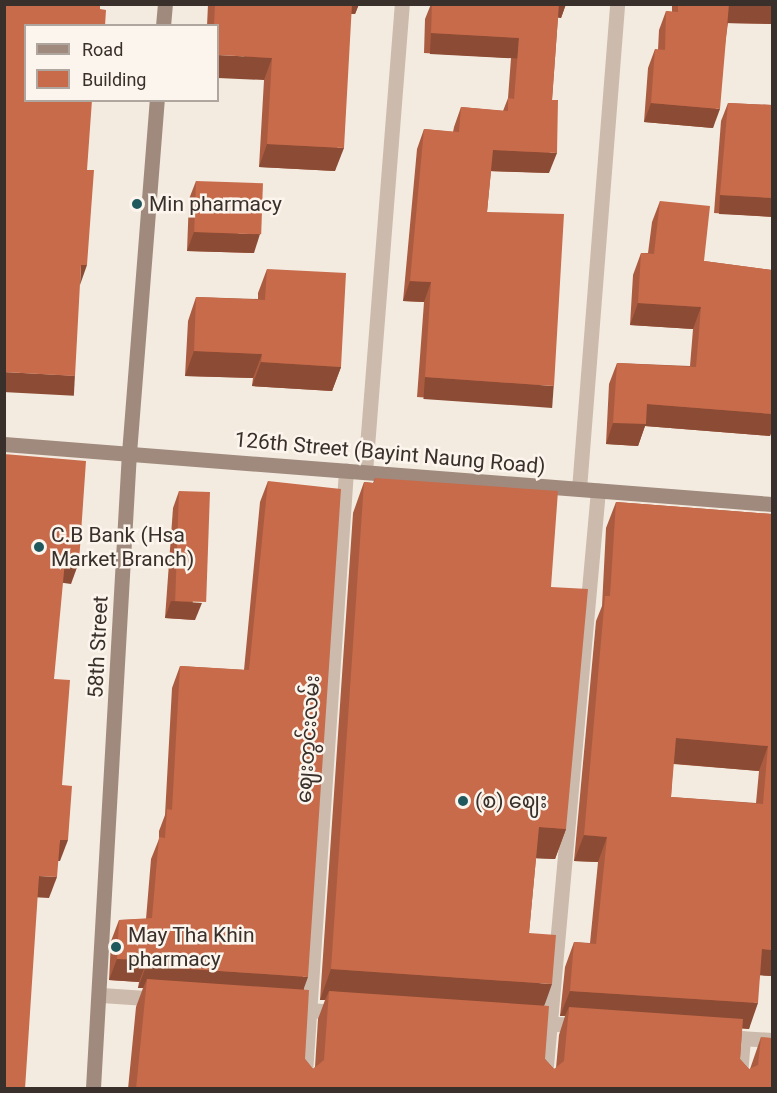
<!DOCTYPE html>
<html>
<head>
<meta charset="utf-8">
<style>
	body { margin:0 }
	#map { position:relative; width:777px; height:1093px; overflow:hidden; background:#f4ebe0; font-family:Roboto,"Noto Sans Myanmar",sans-serif }
	div>[style] { position:absolute }
	.lane>* { height:15px; margin:-7.5px; padding:0 7.5px; transform-origin:7.5px; border-radius:7.5px; background:#ccbbac }
	.street>* { height:15px; margin:-7.5px; padding:0 7.5px; transform-origin:7.5px; border-radius:7.5px; background:#ccbbac }
	.secondary>* { height:15px; margin:-7.5px; padding:0 7.5px; transform-origin:7.5px; border-radius:7.5px; background:#a08a7d }
	.wall>* { inset:0; background:#ab5c40 }
	.shaded-wall>* { inset:0; background:#8b4b34; transform-origin:0 0 }
	.building>* { inset:0; background:#c76b4b; transform-origin:0 0 }
	.dots>* { width:16px; height:16px; translate:-50% -50%; box-sizing:border-box; border:3px solid #fbf5ed; border-radius:50% }
	span { translate:-50% -50%; white-space:nowrap; text-align:center; line-height:1.15; -webkit-text-stroke:5px #fbf5ed; paint-order:stroke }
	.poi-label { font-size:21px; color:#3a302b }
	.left { translate:0 -50%; text-align:left }
	.street-label { font-size:21px; color:#3a302b }
	.frame { position:absolute; inset:0; border:6px solid #3a302b; pointer-events:none }
	.legend { position:absolute; left:24px; top:24px; width:195px; height:78px; box-sizing:border-box; background:#fbf5ed; border:2px solid #aea69f; margin:0; padding:8px 10px; list-style:none; font-size:18px; color:#3a302b }
	.legend li { display:flex; align-items:center; gap:12px; height:30px }
	.legend b { width:30px; border:2px solid #aea69f }
</style>
</head>
<body>
<div id="map">
	<div class="lane">
		<i style="left:101px;top:995px;width:60px;rotate:3.8deg"></i>
		<i style="left:289px;top:1009px;width:51px;rotate:3.4deg"></i>
		<i style="left:529px;top:1023px;width:54px;rotate:2.1deg"></i>
		<i style="left:723px;top:1037px;width:49px;rotate:3.5deg"></i>
		<i style="left:304px;top:1088px;width:619px;rotate:-86.11deg"></i>
		<i style="left:544px;top:1088px;width:600px;rotate:-84.84deg"></i>
		<i style="left:739px;top:1088px;width:50px;rotate:-85.4deg"></i>
	</div>
	<div class="street">
		<i style="left:365px;top:472px;width:469px;rotate:-85.5deg"></i>
		<i style="left:579px;top:489px;width:486px;rotate:-85.5deg"></i>
	</div>
	<div class="secondary">
		<i style="left:163px;top:26px;width:22px;rotate:-85deg"></i>
		<i style="left:4px;top:444px;width:770px;rotate:4.47deg"></i>
		<i style="left:93px;top:1088px;width:636px;rotate:-86.76deg"></i>
		<i style="left:129px;top:453px;width:354px;rotate:-85.5deg"></i>
	</div>
	<div class="wall">
		<i style="clip-path:polygon(208px 4px,359px 4px,355px 14px,351px 14px,335px 171px,259px 167px,264px 80px,218px 26px,207px 26px)"></i>
		<i style="clip-path:polygon(431px 4px,566px 4px,561px 18px,558px 17px,552px 100px,549px 173px,491px 171px,487px 212px,546px 406px,417px 397px,424px 302px,403px 301px,417px 149px,424px 129px,453px 132px,454px 127px,461px 107px,503px 111px,508px 98px,511px 58px,424px 53px,425px 19px)"></i>
		<i style="clip-path:polygon(672px 4px,772px 4px,772px 24px,728px 23px,713px 128px,644px 122px,648px 68px,655px 49px,658px 50px,659px 30px,666px 11px,672px 12px)"></i>
		<i style="clip-path:polygon(728px 103px,772px 105px,772px 217px,714px 213px,721px 121px)"></i>
		<i style="clip-path:polygon(196px 181px,254px 253px,187px 251px,189px 199px)"></i>
		<i style="clip-path:polygon(660px 201px,704px 261px,772px 270px,772px 430px,770px 436px,645px 426px,638px 446px,606px 444px,609px 384px,617px 363px,690px 366px,693px 329px,630px 325px,633px 275px,641px 253px,648px 253px,652px 222px)"></i>
		<i style="clip-path:polygon(267px 269px,341px 367px,332px 391px,252px 386px,253px 378px,185px 376px,188px 321px,196px 297px,258px 299px,258px 293px)"></i>
		<i style="clip-path:polygon(evenodd,375px 478px,551px 587px,566px 829px,555px 859px,536px 858px,529px 933px,544px 1005px,545px 1059px,554px 1069px,556px 1068px,559px 1035px,565px 1016px,560px 1016px,565px 967px,574px 942px,590px 943px,598px 862px,574px 861px,596px 621px,602px 606px,606px 528px,616px 502px,772px 514px,772px 976px,760px 975px,749px 1029px,742px 1028px,740px 1059px,749px 1069px,750px 1069px,761px 1037px,772px 1089px,128px 1089px,136px 1007px,143px 988px,138px 988px,139px 982px,109px 980px,111px 941px,119px 920px,146px 919px,151px 859px,159px 839px,159px 831px,165px 815px,172px 688px,180px 666px,244px 670px,260px 502px,268px 481px,304px 989px,305px 1059px,313px 1069px,315px 1067px,318px 1019px,325px 1000px,320px 1000px,353px 513px,364px 482px,373px 483px,375px 478px,673px 764px,759px 771px,756px 803px,671px 797px,673px 764px)"></i>
		<i style="clip-path:polygon(179px 491px,195px 620px,165px 618px,173px 508px)"></i>
	</div>
	<div class="shaded-wall">
		<i style="clip-path:polygon(348px 4px,359px 4px,355px 14px,344px 13px)"></i>
		<i style="clip-path:polygon(557px 4px,566px 4px,561px 18px,552px 17px)"></i>
		<i style="clip-path:polygon(729px 4px,772px 5px,772px 24px,722px 23px)"></i>
		<i style="left:431px;top:33px;width:88px;height:21px;rotate:3deg"></i>
		<i style="clip-path:polygon(218px 55px,272px 58px,264px 80px,218px 78px)"></i>
		<i style="clip-path:polygon(651px 103px,720px 109px,713px 128px,644px 122px)"></i>
		<i style="clip-path:polygon(267px 144px,344px 148px,335px 171px,259px 167px)"></i>
		<i style="clip-path:polygon(493px 150px,557px 153px,549px 173px,486px 171px)"></i>
		<i style="left:720px;top:195px;width:52px;height:19px;rotate:3deg"></i>
		<i style="clip-path:polygon(194px 232px,260px 234px,254px 253px,187px 251px)"></i>
		<i style="clip-path:polygon(81px 265px,87px 265px,80px 285px)"></i>
		<i style="clip-path:polygon(410px 281px,431px 282px,424px 302px,403px 301px)"></i>
		<i style="clip-path:polygon(638px 303px,701px 307px,693px 329px,630px 325px)"></i>
		<i style="clip-path:polygon(194px 351px,262px 354px,253px 378px,185px 376px)"></i>
		<i style="clip-path:polygon(261px 362px,341px 367px,332px 391px,252px 386px)"></i>
		<i style="left:4px;top:372px;width:71px;height:20px;rotate:3deg"></i>
		<i style="left:425px;top:377px;width:129px;height:22px;rotate:4deg"></i>
		<i style="clip-path:polygon(647px 404px,772px 414px,772px 430px,770px 436px,645px 426px,638px 446px,606px 444px,613px 423px)"></i>
		<i style="clip-path:polygon(65px 561px,79px 562px,71px 584px,57px 582px)"></i>
		<i style="clip-path:polygon(171px 601px,202px 603px,195px 620px,165px 618px)"></i>
		<i style="clip-path:polygon(676px 738px,768px 746px,759px 771px,666px 763px)"></i>
		<i style="clip-path:polygon(539px 827px,566px 829px,555px 859px,528px 858px)"></i>
		<i style="clip-path:polygon(584px 835px,607px 837px,598px 862px,574px 861px)"></i>
		<i style="clip-path:polygon(60px 840px,68px 840px,60px 861px,52px 861px)"></i>
		<i style="clip-path:polygon(39px 876px,57px 877px,49px 898px,31px 897px)"></i>
		<i style="clip-path:polygon(762px 949px,772px 950px,772px 976px,753px 975px)"></i>
		<i style="clip-path:polygon(117px 959px,147px 960px,139px 982px,109px 980px)"></i>
		<i style="clip-path:polygon(146px 966px,308px 977px,300px 999px,147px 979px,143px 988px,138px 988px)"></i>
		<i style="clip-path:polygon(331px 969px,552px 984px,541px 1015px,329px 991px,325px 1000px,320px 1000px)"></i>
		<i style="clip-path:polygon(570px 991px,758px 1003px,749px 1029px,568px 1017px,569px 1007px,565px 1016px,560px 1016px)"></i>
	</div>
	<div class="building">
		<i style="clip-path:polygon(4px 4px,100px 4px,100px 9px,106px 10px,105px 26px,26px 26px,26px 100px,92px 100px,87px 170px,94px 170px,87px 265px,81px 265px,75px 376px,4px 372px)"></i>
		<i style="clip-path:polygon(215px 4px,352px 4px,344px 148px,267px 144px,272px 58px,218px 55px,218px 26px,214px 26px)"></i>
		<i style="clip-path:polygon(432px 4px,559px 4px,552px 100px,558px 100px,557px 153px,493px 150px,487px 212px,564px 214px,554px 386px,425px 377px,431px 282px,410px 281px,424px 129px,459px 132px,461px 107px,508px 111px,508px 98px,514px 99px,519px 38px,431px 33px)"></i>
		<i style="clip-path:polygon(678px 4px,729px 4px,720px 109px,651px 103px,655px 49px,665px 50px,666px 11px,678px 12px)"></i>
		<i style="clip-path:polygon(728px 103px,772px 105px,772px 198px,720px 195px)"></i>
		<i style="left:196px;top:181px;width:67px;height:51px;rotate:2deg"></i>
		<i style="clip-path:polygon(660px 201px,710px 206px,704px 261px,772px 270px,772px 414px,647px 404px,646px 424px,613px 423px,617px 363px,696px 367px,701px 307px,638px 303px,641px 253px,654px 254px)"></i>
		<i style="clip-path:polygon(267px 269px,346px 273px,341px 367px,261px 362px,262px 354px,194px 351px,196px 297px,265px 300px)"></i>
		<i style="clip-path:polygon(4px 454px,86px 461px,79px 562px,65px 561px,54px 679px,70px 680px,62px 785px,72px 786px,68px 840px,60px 840px,57px 877px,39px 876px,25px 1089px,4px 1089px)"></i>
		<i style="clip-path:polygon(375px 478px,558px 491px,551px 587px,588px 589px,566px 829px,539px 827px,529px 933px,556px 935px,552px 984px,331px 969px,364px 482px,374px 483px)"></i>
		<i style="clip-path:polygon(268px 481px,341px 489px,308px 977px,146px 966px,147px 960px,117px 959px,119px 920px,152px 918px,159px 837px,165px 838px,167px 809px,172px 810px,180px 666px,249px 670px)"></i>
		<i style="left:179px;top:491px;width:31px;height:110px;rotate:2deg"></i>
		<i style="clip-path:polygon(evenodd,616px 502px,772px 514px,772px 950px,762px 949px,758px 1003px,570px 991px,574px 942px,596px 944px,607px 837px,584px 835px,605px 596px,610px 596px,616px 502px,676px 738px,768px 746px,763px 804px,671px 797px,676px 738px)"></i>
		<i style="clip-path:polygon(147px 979px,309px 990px,305px 1059px,313px 1069px,324px 1060px,329px 991px,549px 1006px,545px 1059px,554px 1069px,564px 1061px,569px 1007px,743px 1019px,740px 1059px,749px 1069px,758px 1065px,761px 1037px,772px 1038px,772px 1089px,136px 1089px)"></i>
	</div>
	<div class="dots">
		<i style="left:137px;top:204px;background:#1f585d"></i>
		<i style="left:39px;top:547px;background:#1f585d"></i>
		<i style="left:463px;top:801px;background:#1f585d"></i>
		<i style="left:116px;top:947px;background:#1f585d"></i>
	</div>
	<div class="poi-label">
		<span class="left" style="left:149px;top:204px">Min pharmacy</span>
		<span class="left" style="left:51px;top:547px">C.B Bank (Hsa<br>Market Branch)</span>
		<span class="left" style="left:475px;top:801px">(စ) ဈေး</span>
		<span class="left" style="left:128px;top:947px">May Tha Khin<br>pharmacy</span>
	</div>
	<div class="street-label">
		<span style="left:390px;top:453px;rotate:5deg">126th Street (Bayint Naung Road)</span>
		<span style="left:98px;top:647px;rotate:-87deg">58th Street</span>
		<span style="left:308px;top:739px;rotate:-86deg">ဈေးတွင်းလမ်း</span>
	</div>
	<div class="frame"></div>
	<ul class="legend">
	<li><b style="height:8px;background:#a08a7d"></b>Road</li>
	<li><b style="height:16px;background:#c76b4b"></b>Building</li>
	</ul>
</div>
</body>
</html>
